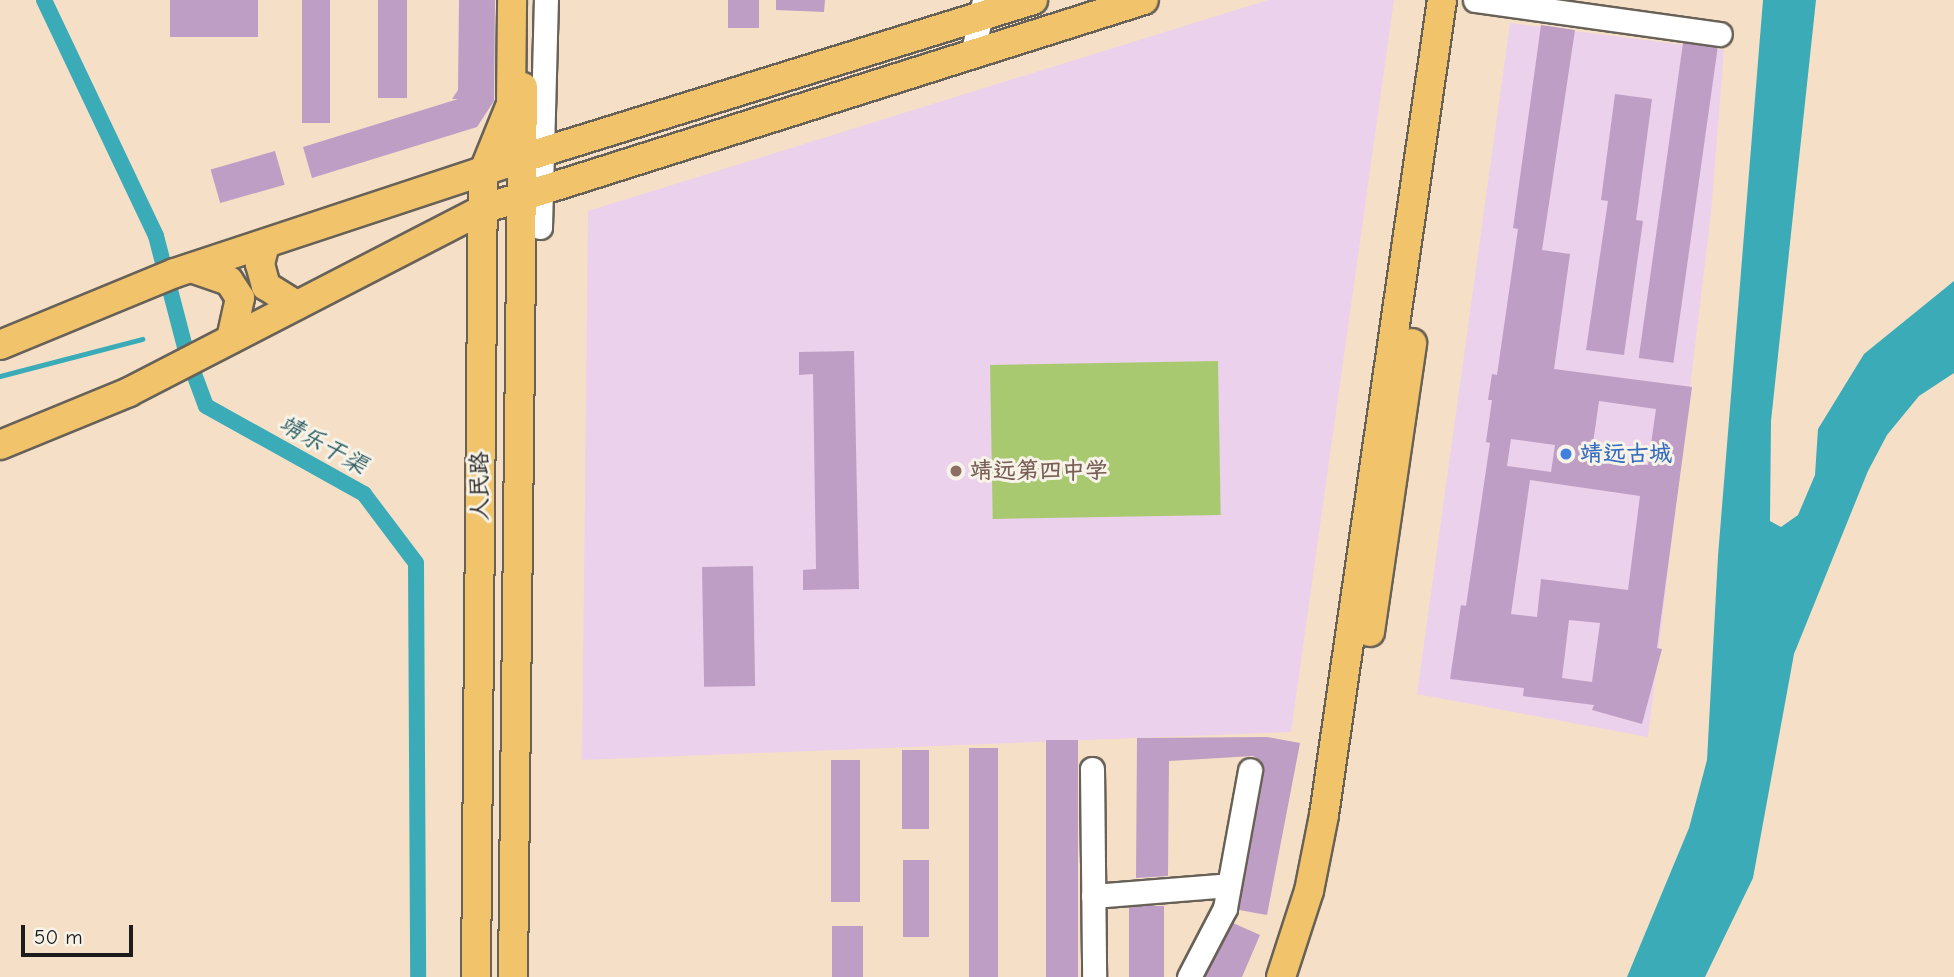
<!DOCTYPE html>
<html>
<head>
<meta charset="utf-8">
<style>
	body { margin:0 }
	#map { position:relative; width:1954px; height:977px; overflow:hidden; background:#f5e0c7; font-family:"Comic Neue","LXGW WenKai TC",sans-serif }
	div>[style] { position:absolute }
	.built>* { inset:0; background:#ebd1eb }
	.green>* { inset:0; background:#a9c971; transform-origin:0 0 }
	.water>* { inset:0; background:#3babb8 }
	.stream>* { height:4.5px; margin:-2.25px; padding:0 2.25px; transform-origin:2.25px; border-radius:2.25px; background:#3babb8 }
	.canal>* { height:16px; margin:-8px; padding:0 8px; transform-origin:8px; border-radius:8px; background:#3babb8 }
	.building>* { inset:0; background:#be9ec5; transform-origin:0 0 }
	.roads { filter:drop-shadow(2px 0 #686158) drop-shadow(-2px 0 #686158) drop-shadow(0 2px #686158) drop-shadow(0 -2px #686158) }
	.minor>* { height:23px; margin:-11.5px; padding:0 11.5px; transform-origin:11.5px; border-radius:11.5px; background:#fff }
	.major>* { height:28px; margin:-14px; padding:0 14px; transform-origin:14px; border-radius:14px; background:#f1c36a }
	.dots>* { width:19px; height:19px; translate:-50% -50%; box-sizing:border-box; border:4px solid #f7f3e8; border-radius:50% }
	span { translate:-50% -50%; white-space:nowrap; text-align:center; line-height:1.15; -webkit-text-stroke:6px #f7f3e8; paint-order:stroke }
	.shop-label { font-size:23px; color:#366cbe; font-weight:700 }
	.left { translate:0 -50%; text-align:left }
	.education-label { font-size:23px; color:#785e54; font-weight:700 }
	.street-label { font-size:23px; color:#1c1c1c }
	.water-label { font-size:24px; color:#2a5c62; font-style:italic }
	.scale { position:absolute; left:21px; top:925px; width:112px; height:32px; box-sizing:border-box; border:4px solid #1c1c1c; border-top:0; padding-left:9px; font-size:21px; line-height:24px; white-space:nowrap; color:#1c1c1c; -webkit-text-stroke:5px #f7f3e8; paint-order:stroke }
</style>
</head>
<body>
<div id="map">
	<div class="built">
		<i style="clip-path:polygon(1268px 0,1394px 0,1291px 732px,582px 760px,588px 211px)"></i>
		<i style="clip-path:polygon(1510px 23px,1724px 50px,1711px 213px,1648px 737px,1417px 694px)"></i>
	</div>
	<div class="green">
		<i style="left:1218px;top:361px;width:154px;height:228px;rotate:89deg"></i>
	</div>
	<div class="water">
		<i style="clip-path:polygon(1763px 0,1816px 0,1771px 421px,1770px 521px,1781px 527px,1798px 515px,1815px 475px,1818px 429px,1864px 354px,1954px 281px,1954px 373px,1919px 396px,1887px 435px,1868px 471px,1794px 654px,1753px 878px,1705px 977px,1627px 977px,1689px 828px,1707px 760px,1718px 556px)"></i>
	</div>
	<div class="stream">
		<i style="left:0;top:376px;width:147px;rotate:-14.6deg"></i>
	</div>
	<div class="canal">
		<i style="left:44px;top:0;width:261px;rotate:64.6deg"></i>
		<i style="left:156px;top:236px;width:123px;rotate:75.4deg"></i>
		<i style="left:187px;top:355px;width:54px;rotate:69.6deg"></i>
		<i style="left:206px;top:406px;width:181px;rotate:29.1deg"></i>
		<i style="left:364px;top:494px;width:86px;rotate:53deg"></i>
		<i style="left:416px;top:563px;width:414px;rotate:89.7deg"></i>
	</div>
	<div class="building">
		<i style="left:170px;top:0;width:88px;height:37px"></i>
		<i style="left:302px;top:0;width:28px;height:123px"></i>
		<i style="left:378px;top:0;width:29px;height:98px"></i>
		<i style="clip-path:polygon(459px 0,495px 0,494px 101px,477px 127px,312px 178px,303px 147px,458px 99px,452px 99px,458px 90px)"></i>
		<i style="left:728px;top:0;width:31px;height:28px"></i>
		<i style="clip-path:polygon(776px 0,825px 0,824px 12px,776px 10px)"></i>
		<i style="clip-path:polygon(evenodd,1541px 25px,1575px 30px,1542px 250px,1570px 254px,1554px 369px,1692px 387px,1657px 648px,1662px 649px,1642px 724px,1592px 710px,1594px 705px,1523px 696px,1524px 688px,1450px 679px,1461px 605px,1466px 606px,1490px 443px,1486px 442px,1492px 400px,1488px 400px,1492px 374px,1497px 375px,1518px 229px,1513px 228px,1541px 25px,1599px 401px,1656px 409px,1648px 465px,1591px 457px,1599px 401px,1541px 25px,1511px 439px,1555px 445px,1551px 472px,1507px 466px,1511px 439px,1541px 25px,1530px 480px,1640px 496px,1628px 590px,1541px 579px,1537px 617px,1511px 614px,1530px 480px,1541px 25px,1569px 620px,1600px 623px,1592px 682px,1562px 678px,1569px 620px)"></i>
		<i style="left:1683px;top:43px;width:35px;height:318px;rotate:8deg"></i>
		<i style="clip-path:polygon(1615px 94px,1652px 99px,1636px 220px,1643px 221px,1624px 355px,1586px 350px,1608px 201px,1601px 200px)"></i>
		<i style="left:275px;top:151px;width:35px;height:67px;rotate:74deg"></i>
		<i style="clip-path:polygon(854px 351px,859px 589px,803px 590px,803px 570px,816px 569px,813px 374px,799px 375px,799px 352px)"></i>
		<i style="left:753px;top:566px;width:120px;height:51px;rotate:89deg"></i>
		<i style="clip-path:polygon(1267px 737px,1300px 743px,1267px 915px,1239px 910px,1264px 773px,1260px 760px,1253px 756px,1169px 761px,1168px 876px,1136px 878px,1137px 738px)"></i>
		<i style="left:1046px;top:740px;width:32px;height:237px"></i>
		<i style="left:969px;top:748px;width:29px;height:229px"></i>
		<i style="left:902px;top:750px;width:27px;height:79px"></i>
		<i style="left:831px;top:760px;width:29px;height:142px"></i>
		<i style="left:903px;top:860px;width:26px;height:77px"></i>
		<i style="left:1164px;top:906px;width:71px;height:35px;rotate:90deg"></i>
		<i style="clip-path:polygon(1233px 923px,1260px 935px,1242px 977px,1205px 977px)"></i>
		<i style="left:832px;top:926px;width:31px;height:51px"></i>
	</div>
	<div class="roads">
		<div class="minor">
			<i style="left:1475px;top:0;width:247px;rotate:7.9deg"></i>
			<i style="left:973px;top:51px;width:52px;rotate:-77.8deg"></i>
			<i style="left:540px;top:227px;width:227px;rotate:-88.5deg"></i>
			<i style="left:1092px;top:769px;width:208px;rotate:89.4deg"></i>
			<i style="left:1093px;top:896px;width:136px;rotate:-4.6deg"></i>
			<i style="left:1189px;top:977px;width:78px;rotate:-62.4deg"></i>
			<i style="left:1225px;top:908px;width:140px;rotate:-79.7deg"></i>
		</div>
		<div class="major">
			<i style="left:265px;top:244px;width:21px;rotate:104deg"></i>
			<i style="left:260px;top:264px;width:23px;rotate:75deg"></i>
			<i style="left:266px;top:286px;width:36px;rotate:32deg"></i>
			<i style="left:191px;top:268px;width:40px;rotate:18.9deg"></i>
			<i style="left:229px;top:281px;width:20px;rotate:57deg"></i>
			<i style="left:240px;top:298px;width:42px;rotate:102.4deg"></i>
			<i style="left:0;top:345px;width:189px;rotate:-22.4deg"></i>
			<i style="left:175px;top:273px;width:367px;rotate:-18.3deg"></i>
			<i style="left:523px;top:158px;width:534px;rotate:-17.21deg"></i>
			<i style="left:0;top:445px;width:139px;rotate:-22.3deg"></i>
			<i style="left:129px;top:392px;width:399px;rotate:-27.3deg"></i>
			<i style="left:483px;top:209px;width:693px;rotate:-17.55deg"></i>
			<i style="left:1370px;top:632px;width:292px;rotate:-81.7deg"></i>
			<i style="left:476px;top:977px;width:804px;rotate:-89.5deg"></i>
			<i style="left:483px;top:173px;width:74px;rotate:-67.9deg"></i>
			<i style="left:511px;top:104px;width:104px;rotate:-89.4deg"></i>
			<i style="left:513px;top:977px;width:890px;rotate:-89.36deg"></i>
			<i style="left:1281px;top:977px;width:90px;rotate:-72deg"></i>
			<i style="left:1309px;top:891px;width:77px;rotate:-78.8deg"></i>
			<i style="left:1324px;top:815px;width:823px;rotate:-81.76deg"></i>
		</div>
	</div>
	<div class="dots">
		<i style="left:1566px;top:454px;background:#3f7fe0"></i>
		<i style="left:956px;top:471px;background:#8d6e63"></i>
	</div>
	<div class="shop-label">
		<span class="left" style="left:1580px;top:454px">靖远古城</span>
	</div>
	<div class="education-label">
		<span class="left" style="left:970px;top:471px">靖远第四中学</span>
	</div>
	<div class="street-label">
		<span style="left:480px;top:486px;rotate:-90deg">人民路</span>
	</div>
	<div class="water-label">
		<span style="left:323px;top:445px;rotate:29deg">靖乐干渠</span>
	</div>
	<div class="scale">50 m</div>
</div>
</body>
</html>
